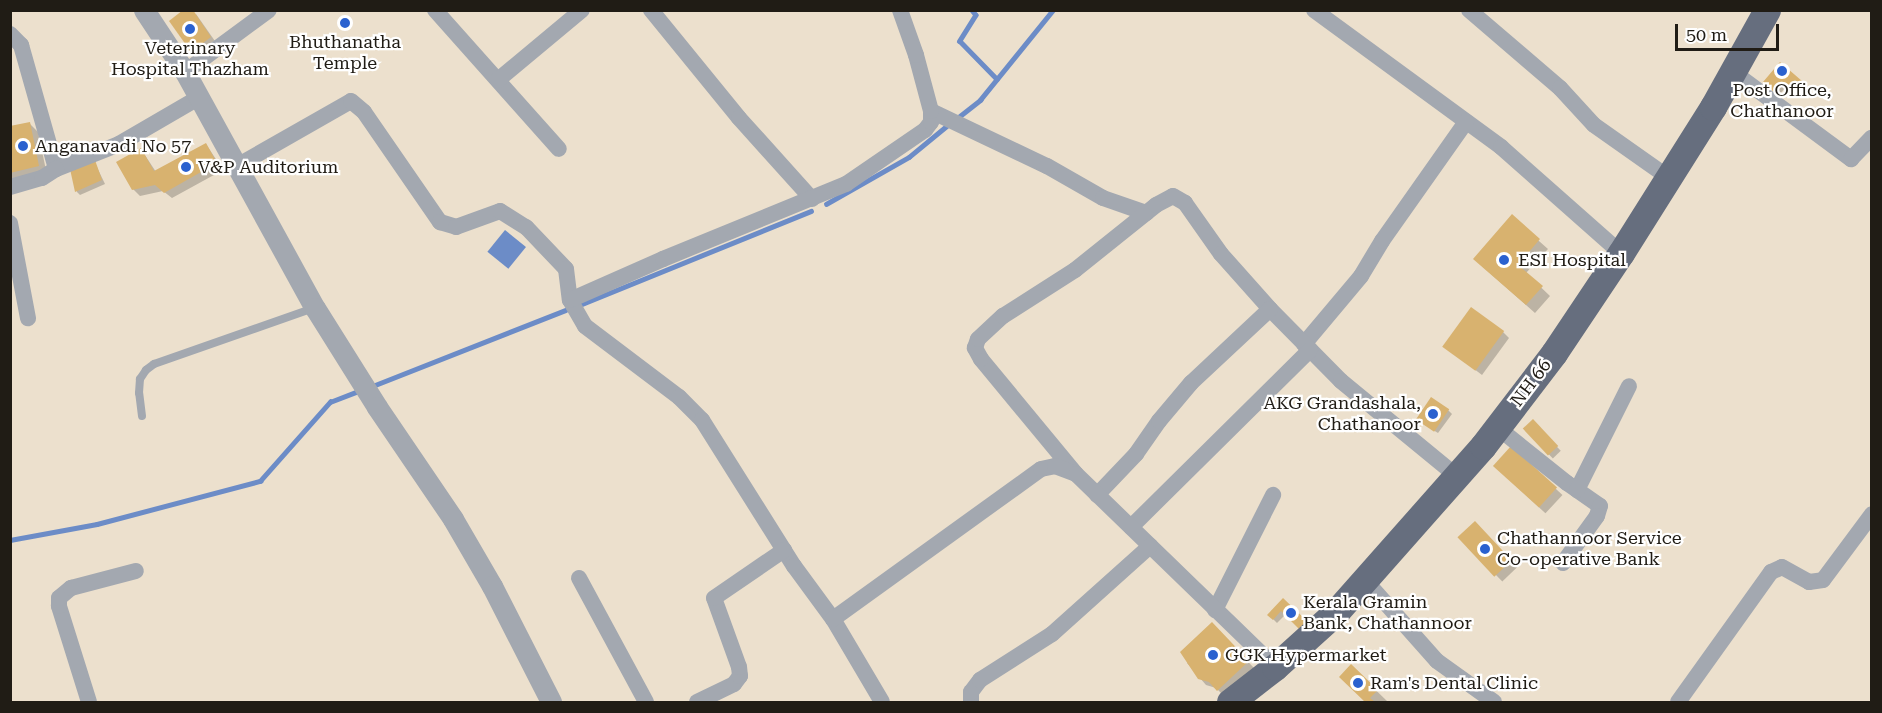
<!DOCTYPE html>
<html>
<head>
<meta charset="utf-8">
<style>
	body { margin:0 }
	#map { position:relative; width:1882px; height:713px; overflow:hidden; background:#ece0cd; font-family:"Roboto Serif",serif }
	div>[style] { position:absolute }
	.water>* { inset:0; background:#6c8cc7; transform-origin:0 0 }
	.shadow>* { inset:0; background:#0003; transform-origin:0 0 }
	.stream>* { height:4.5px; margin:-2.25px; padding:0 2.25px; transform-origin:2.25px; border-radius:2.25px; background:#6c8cc7 }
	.building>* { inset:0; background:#d8b26f; transform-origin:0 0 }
	.service>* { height:8px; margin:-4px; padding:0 4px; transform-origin:4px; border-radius:4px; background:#a3a8b0 }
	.minor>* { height:16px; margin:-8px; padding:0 8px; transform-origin:8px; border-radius:8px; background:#a3a8b0 }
	.tertiary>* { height:21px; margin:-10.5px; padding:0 10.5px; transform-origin:10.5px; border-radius:10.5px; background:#a3a8b0 }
	.trunk>* { height:27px; margin:-13.5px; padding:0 13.5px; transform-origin:13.5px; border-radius:13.5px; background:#666e7e }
	.dots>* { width:16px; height:16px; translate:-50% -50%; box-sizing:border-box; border:3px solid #fff; border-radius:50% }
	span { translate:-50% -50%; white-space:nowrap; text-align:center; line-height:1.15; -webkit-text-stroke:4.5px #fff; paint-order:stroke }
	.poi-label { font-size:18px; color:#201c15 }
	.left { translate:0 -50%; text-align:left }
	.right { translate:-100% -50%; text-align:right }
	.street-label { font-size:18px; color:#201c15 }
	.frame { position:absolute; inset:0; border:12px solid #201c15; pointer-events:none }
	.scale { position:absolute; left:1675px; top:24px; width:104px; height:27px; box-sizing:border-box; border:3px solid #201c15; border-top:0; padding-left:8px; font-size:18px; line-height:21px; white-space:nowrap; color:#201c15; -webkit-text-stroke:4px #fff; paint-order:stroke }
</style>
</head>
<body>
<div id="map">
	<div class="water">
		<i style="left:505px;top:230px;width:27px;height:28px;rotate:39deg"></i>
	</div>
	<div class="shadow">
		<i style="clip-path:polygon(196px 14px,217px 44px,198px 57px,192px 51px)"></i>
		<i style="clip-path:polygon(1780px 64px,1805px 86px,1795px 97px,1786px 87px,1779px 95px,1765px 82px)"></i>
		<i style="clip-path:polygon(29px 123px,38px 132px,47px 175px,10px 183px,10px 128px)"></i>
		<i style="clip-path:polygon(206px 144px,223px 170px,172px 198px,163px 191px,140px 196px,133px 189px,141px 149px,156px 172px)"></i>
		<i style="clip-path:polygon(94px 161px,105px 184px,80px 195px,77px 192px,72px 170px)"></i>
		<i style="clip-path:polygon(1512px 217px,1548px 249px,1526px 273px,1550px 296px,1535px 313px,1483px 267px)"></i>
		<i style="clip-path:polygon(1503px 332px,1509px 338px,1482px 375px,1444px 346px)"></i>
		<i style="clip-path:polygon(1448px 410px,1452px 414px,1438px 433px,1422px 423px)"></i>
		<i style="left:1533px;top:422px;width:40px;height:11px;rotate:46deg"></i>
		<i style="left:1512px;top:448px;width:69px;height:25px;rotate:43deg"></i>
		<i style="left:1475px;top:523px;width:61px;height:21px;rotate:46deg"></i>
		<i style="clip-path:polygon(1283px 600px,1286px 614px,1277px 623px,1269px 615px)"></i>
		<i style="clip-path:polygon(1212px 624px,1254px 668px,1224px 696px,1216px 688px,1206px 685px,1187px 663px)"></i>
		<i style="clip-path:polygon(1351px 666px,1388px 702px,1367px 702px,1341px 677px)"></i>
	</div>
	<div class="stream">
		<i style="left:972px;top:10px;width:6px;rotate:51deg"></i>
		<i style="left:976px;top:15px;width:31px;rotate:122deg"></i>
		<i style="left:960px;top:41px;width:53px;rotate:45.8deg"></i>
		<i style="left:956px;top:119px;width:31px;rotate:-38deg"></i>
		<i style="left:980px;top:100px;width:116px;rotate:-51deg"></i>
		<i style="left:826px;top:204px;width:95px;rotate:-29.5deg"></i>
		<i style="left:909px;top:157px;width:52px;rotate:-39.5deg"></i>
		<i style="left:582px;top:304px;width:247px;rotate:-22.1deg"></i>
		<i style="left:370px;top:387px;width:210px;rotate:-21.5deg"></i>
		<i style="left:10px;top:540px;width:88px;rotate:-10.4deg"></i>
		<i style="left:97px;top:524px;width:169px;rotate:-14.8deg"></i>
		<i style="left:260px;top:481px;width:106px;rotate:-48.5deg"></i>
		<i style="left:330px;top:402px;width:31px;rotate:-21deg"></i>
	</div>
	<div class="building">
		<i style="clip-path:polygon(183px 10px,193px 10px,211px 37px,191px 52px,169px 21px)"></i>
		<i style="clip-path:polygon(1780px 62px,1802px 81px,1790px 94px,1781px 84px,1774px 92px,1763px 82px)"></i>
		<i style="clip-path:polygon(30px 122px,39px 166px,10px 173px,10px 126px)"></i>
		<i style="clip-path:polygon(206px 143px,217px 163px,164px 193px,155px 185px,132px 190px,116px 162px,141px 148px,154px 171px)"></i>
		<i style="clip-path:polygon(95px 160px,102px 180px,75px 192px,70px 169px)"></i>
		<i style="clip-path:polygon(1512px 214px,1540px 239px,1518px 265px,1543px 286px,1526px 305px,1473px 259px)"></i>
		<i style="left:1471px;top:307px;width:41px;height:49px;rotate:36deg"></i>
		<i style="left:1431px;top:397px;width:22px;height:27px;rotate:34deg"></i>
		<i style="left:1533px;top:419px;width:37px;height:14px;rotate:47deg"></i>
		<i style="left:1511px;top:446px;width:62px;height:27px;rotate:42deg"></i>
		<i style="left:1475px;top:521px;width:54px;height:24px;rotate:47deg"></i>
		<i style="clip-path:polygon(1283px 598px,1307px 621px,1299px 629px,1281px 611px,1273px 620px,1267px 615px)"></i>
		<i style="clip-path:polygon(1212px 622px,1249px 661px,1217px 691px,1209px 682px,1198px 679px,1180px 652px)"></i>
		<i style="clip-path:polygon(1351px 664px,1378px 690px,1370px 698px,1375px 702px,1365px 702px,1339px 677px)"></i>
	</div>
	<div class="service">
		<i style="left:142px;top:416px;width:23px;rotate:-97deg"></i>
		<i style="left:139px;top:393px;width:14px;rotate:-86deg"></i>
		<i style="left:140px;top:379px;width:11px;rotate:-56deg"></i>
		<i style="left:146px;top:370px;width:10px;rotate:-37deg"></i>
		<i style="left:154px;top:364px;width:170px;rotate:-19.3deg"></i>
	</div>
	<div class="minor">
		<i style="left:435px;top:10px;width:186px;rotate:48.3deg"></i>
		<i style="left:651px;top:10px;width:139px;rotate:50.8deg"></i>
		<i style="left:739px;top:118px;width:109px;rotate:48deg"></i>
		<i style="left:1314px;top:10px;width:232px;rotate:36.2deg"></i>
		<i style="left:1501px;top:147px;width:160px;rotate:41.5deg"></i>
		<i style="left:1469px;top:10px;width:120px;rotate:40.6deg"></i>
		<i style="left:1560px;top:88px;width:50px;rotate:47.4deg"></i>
		<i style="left:1594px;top:125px;width:92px;rotate:35.2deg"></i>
		<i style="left:10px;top:34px;width:16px;rotate:45deg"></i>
		<i style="left:21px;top:45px;width:129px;rotate:74.2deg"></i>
		<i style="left:56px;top:169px;width:68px;rotate:-21.6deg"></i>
		<i style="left:119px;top:144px;width:91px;rotate:-30.2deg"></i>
		<i style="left:185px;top:72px;width:104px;rotate:-36.4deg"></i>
		<i style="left:1733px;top:72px;width:147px;rotate:36.4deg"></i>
		<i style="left:1851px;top:159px;width:30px;rotate:-46deg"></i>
		<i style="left:498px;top:80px;width:109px;rotate:-39.8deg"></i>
		<i style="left:931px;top:111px;width:128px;rotate:25.4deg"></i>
		<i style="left:1047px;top:166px;width:64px;rotate:29.7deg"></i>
		<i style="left:1103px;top:198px;width:46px;rotate:19.2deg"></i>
		<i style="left:237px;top:166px;width:131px;rotate:-29.7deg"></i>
		<i style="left:351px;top:101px;width:17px;rotate:40deg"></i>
		<i style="left:364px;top:112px;width:134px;rotate:55.4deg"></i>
		<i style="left:440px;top:222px;width:17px;rotate:17deg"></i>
		<i style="left:456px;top:227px;width:47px;rotate:-20deg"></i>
		<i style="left:500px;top:211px;width:31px;rotate:32deg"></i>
		<i style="left:526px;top:227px;width:58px;rotate:46.4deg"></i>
		<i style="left:566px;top:269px;width:31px;rotate:83deg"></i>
		<i style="left:570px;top:300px;width:30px;rotate:60deg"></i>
		<i style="left:585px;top:326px;width:118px;rotate:37.1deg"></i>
		<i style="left:679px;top:397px;width:33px;rotate:45deg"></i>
		<i style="left:702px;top:420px;width:173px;rotate:57.8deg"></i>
		<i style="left:794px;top:566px;width:66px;rotate:53.7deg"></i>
		<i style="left:833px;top:619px;width:96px;rotate:59.4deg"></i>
		<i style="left:10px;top:187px;width:33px;rotate:-16deg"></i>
		<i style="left:42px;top:178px;width:17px;rotate:-33deg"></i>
		<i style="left:10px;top:223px;width:97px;rotate:79.3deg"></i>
		<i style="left:570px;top:300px;width:102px;rotate:-23.8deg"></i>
		<i style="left:663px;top:259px;width:198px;rotate:-22.3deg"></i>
		<i style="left:846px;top:184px;width:96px;rotate:-34.4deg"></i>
		<i style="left:925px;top:130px;width:10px;rotate:-53deg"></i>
		<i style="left:931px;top:122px;width:11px;rotate:-90deg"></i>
		<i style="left:931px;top:111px;width:58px;rotate:-105deg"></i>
		<i style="left:916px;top:55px;width:48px;rotate:-109.6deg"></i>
		<i style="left:1304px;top:344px;width:89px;rotate:-50deg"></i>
		<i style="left:1361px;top:276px;width:41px;rotate:-59deg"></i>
		<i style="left:1382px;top:241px;width:146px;rotate:-54.8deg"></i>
		<i style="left:1497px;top:427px;width:90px;rotate:38.7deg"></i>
		<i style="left:1567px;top:483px;width:40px;rotate:34.9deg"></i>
		<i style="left:1600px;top:506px;width:10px;rotate:107deg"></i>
		<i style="left:1597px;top:516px;width:58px;rotate:125.9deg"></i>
		<i style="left:1076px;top:474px;width:149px;rotate:-129.6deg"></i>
		<i style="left:981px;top:359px;width:13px;rotate:-119deg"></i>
		<i style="left:975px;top:348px;width:9px;rotate:-72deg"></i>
		<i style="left:978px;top:339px;width:34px;rotate:-43deg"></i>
		<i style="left:1003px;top:316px;width:85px;rotate:-32.6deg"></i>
		<i style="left:1075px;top:270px;width:104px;rotate:-38.7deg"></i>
		<i style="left:1156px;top:205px;width:19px;rotate:-28deg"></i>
		<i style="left:1173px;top:196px;width:14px;rotate:30deg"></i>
		<i style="left:1185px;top:203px;width:62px;rotate:54.8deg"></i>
		<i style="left:1221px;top:254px;width:74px;rotate:48.3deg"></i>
		<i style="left:1270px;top:309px;width:101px;rotate:45.4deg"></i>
		<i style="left:1341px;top:381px;width:151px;rotate:39.4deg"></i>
		<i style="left:1577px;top:490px;width:116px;rotate:-63.4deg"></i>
		<i style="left:1097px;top:495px;width:57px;rotate:-46.4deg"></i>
		<i style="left:1136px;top:454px;width:40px;rotate:-55.1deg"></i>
		<i style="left:1159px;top:421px;width:50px;rotate:-49.9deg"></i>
		<i style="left:1191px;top:383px;width:108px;rotate:-43.1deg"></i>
		<i style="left:1131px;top:527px;width:252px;rotate:-44.7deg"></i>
		<i style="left:579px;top:578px;width:141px;rotate:61.6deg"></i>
		<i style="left:1365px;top:580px;width:108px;rotate:48.4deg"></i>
		<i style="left:1437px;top:661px;width:70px;rotate:35.7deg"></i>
		<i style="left:1215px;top:610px;width:129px;rotate:-63.2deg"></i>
		<i style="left:833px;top:619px;width:256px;rotate:-35.8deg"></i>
		<i style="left:1041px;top:469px;width:14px;rotate:-12deg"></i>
		<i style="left:1055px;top:466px;width:22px;rotate:21deg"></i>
		<i style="left:1076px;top:474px;width:277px;rotate:44.1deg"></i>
		<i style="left:89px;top:702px;width:101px;rotate:-107.4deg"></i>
		<i style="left:59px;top:606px;width:8px;rotate:-90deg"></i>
		<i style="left:59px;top:598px;width:16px;rotate:-40deg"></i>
		<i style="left:71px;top:588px;width:67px;rotate:-14.7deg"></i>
		<i style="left:697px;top:702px;width:41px;rotate:-25.9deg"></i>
		<i style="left:734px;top:684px;width:10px;rotate:-53deg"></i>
		<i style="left:740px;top:676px;width:9px;rotate:-96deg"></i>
		<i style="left:739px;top:667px;width:73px;rotate:-109.9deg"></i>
		<i style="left:714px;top:598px;width:85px;rotate:-34.4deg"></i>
		<i style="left:971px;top:702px;width:10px;rotate:-90deg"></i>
		<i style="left:971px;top:692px;width:15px;rotate:-53deg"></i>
		<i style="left:980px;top:680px;width:85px;rotate:-32.6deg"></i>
		<i style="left:1052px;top:634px;width:132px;rotate:-41.9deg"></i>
		<i style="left:1678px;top:702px;width:160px;rotate:-54.4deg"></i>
		<i style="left:1771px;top:572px;width:12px;rotate:-24deg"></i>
		<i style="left:1782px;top:567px;width:31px;rotate:29deg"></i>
		<i style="left:1809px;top:582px;width:14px;rotate:-8deg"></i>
		<i style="left:1823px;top:580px;width:82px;rotate:-53.4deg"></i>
	</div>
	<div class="tertiary">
		<i style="left:144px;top:10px;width:74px;rotate:56.5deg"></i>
		<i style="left:185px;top:72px;width:269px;rotate:61.2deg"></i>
		<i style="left:315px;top:308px;width:117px;rotate:57.9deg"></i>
		<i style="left:377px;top:407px;width:135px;rotate:55.8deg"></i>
		<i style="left:453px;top:519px;width:78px;rotate:59.8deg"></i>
		<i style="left:492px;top:586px;width:130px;rotate:63deg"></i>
	</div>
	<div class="trunk">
		<i style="left:1230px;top:702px;width:57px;rotate:-37.9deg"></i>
		<i style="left:1275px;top:667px;width:84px;rotate:-42.1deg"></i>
		<i style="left:1337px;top:611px;width:220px;rotate:-48.5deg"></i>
		<i style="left:1483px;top:446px;width:117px;rotate:-52.6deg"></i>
		<i style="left:1554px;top:353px;width:120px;rotate:-56.2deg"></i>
		<i style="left:1621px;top:253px;width:173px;rotate:-57.8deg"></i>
		<i style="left:1713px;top:107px;width:111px;rotate:-60.9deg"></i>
	</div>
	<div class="dots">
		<i style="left:345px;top:23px;background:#2a61cf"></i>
		<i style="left:190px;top:29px;background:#2a61cf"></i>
		<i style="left:1782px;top:71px;background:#2a61cf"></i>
		<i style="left:23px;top:146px;background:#2a61cf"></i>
		<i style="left:186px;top:167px;background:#2a61cf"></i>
		<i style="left:1504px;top:260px;background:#2a61cf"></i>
		<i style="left:1433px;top:414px;background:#2a61cf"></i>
		<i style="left:1485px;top:549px;background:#2a61cf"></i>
		<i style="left:1291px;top:613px;background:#2a61cf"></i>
		<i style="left:1213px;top:655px;background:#2a61cf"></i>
		<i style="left:1358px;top:683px;background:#2a61cf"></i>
	</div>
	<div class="poi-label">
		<span style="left:345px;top:53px">Bhuthanatha<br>Temple</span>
		<span style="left:190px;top:59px">Veterinary<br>Hospital Thazham</span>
		<span style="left:1782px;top:101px">Post Office,<br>Chathanoor</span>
		<span class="left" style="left:35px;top:146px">Anganavadi No 57</span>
		<span class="left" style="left:198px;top:167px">V&amp;P Auditorium</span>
		<span class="left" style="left:1518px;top:260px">ESI Hospital</span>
		<span class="right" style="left:1421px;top:414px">AKG Grandashala,<br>Chathanoor</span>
		<span class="left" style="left:1497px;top:549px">Chathannoor Service<br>Co-operative Bank</span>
		<span class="left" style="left:1303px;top:613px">Kerala Gramin<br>Bank, Chathannoor</span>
		<span class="left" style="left:1225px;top:655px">GGK Hypermarket</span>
		<span class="left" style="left:1370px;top:683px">Ram's Dental Clinic</span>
	</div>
	<div class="street-label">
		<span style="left:1531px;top:383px;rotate:-53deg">NH 66</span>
	</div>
	<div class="frame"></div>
	<div class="scale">50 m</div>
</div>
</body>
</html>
